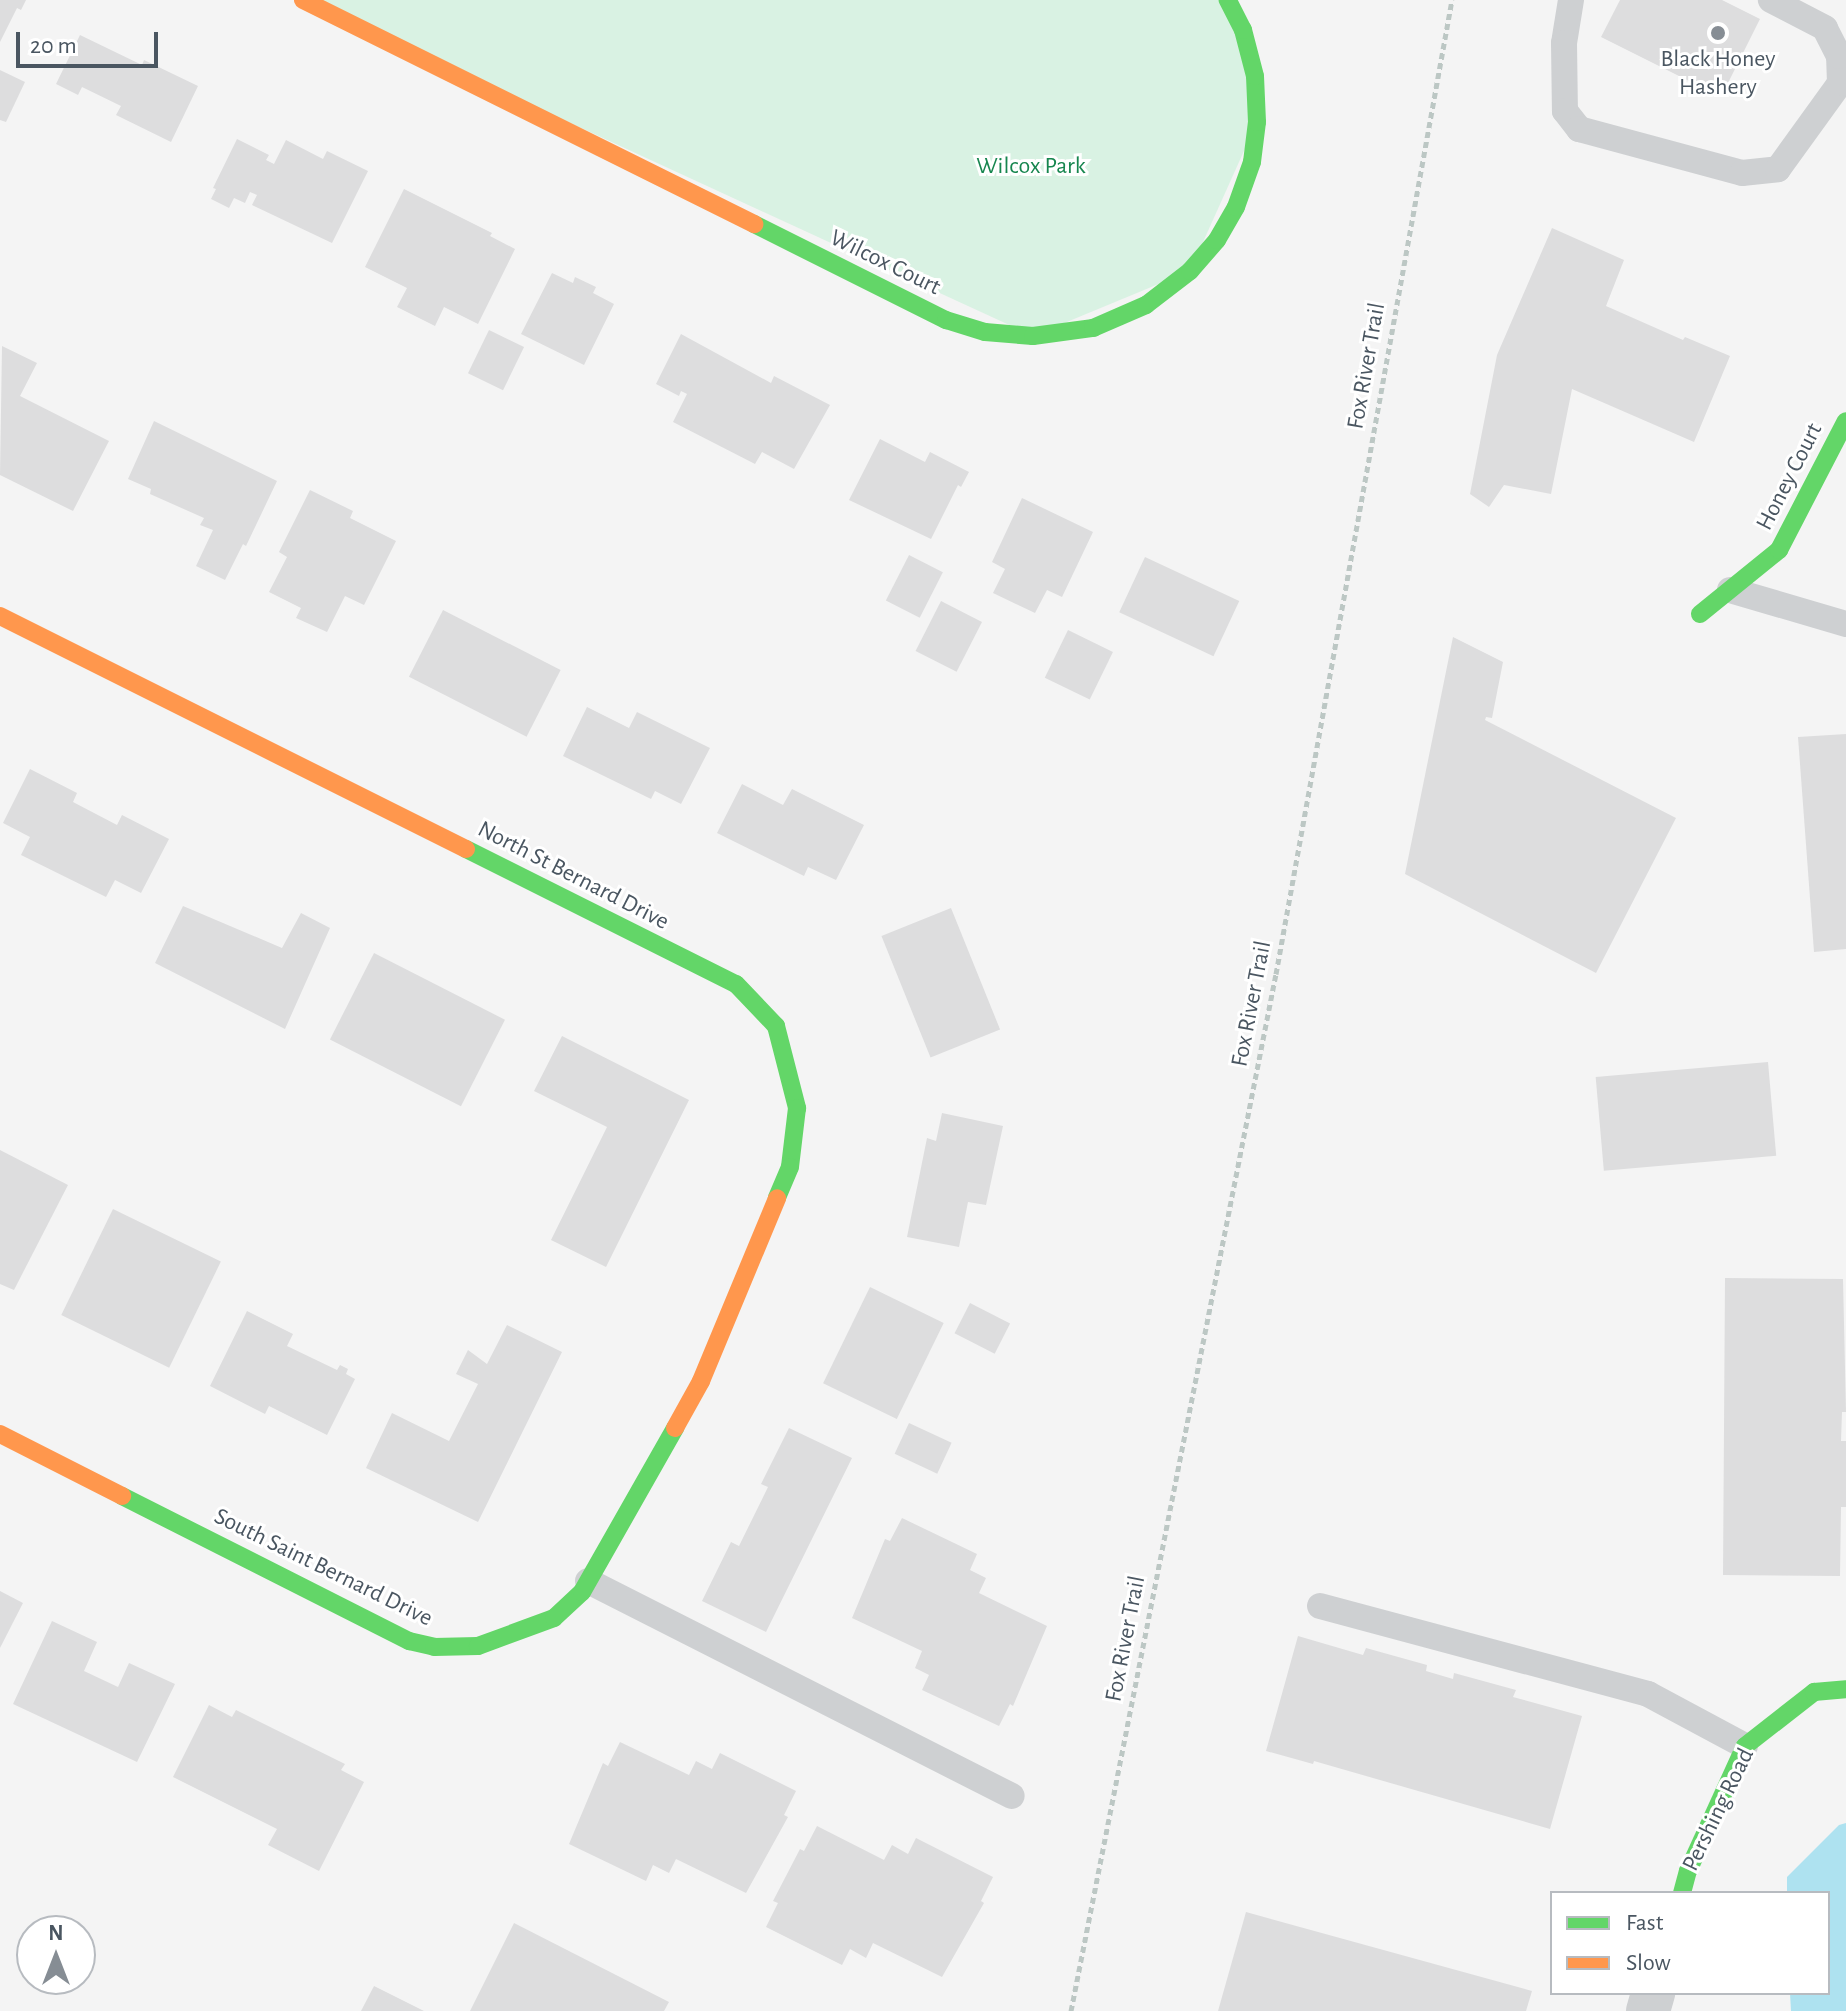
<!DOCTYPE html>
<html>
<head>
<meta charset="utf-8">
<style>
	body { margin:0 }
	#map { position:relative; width:1846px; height:2011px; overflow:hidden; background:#f4f4f4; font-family:"Alegreya Sans",sans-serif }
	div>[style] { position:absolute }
	.green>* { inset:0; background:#d9f2e3 }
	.water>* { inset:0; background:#aee2f0 }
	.building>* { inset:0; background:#ddddde; transform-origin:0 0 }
	.path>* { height:5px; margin-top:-2.5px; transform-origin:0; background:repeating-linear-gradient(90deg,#bcc7c4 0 6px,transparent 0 10px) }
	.lane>* { height:26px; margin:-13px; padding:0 13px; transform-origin:13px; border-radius:13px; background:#ced0d2 }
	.street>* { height:44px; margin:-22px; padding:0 22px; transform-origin:22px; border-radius:22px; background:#ced0d2 }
	.fast>* { height:18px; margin:-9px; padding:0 9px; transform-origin:9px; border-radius:9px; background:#63d668 }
	.slow>* { height:18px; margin:-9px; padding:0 9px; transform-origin:9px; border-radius:9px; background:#ff974d }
	.dots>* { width:22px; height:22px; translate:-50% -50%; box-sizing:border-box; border:4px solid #fff; border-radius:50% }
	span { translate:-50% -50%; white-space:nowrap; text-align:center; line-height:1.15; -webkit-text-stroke:6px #fff; paint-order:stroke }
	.poi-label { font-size:24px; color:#4a5661 }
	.park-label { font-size:24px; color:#17864f }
	.street-label { font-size:24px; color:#4a5661 }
	.legend { position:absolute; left:1550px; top:1891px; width:280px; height:104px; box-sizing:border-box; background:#fff; border:2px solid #b7bbc0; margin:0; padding:10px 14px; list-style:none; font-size:24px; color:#4a5661 }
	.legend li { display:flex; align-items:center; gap:16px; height:40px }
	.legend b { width:40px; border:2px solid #b7bbc0 }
	.north { position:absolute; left:16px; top:1915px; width:80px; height:80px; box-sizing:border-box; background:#fff; border:2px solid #b7bbc0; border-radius:50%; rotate:0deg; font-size:22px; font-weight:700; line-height:32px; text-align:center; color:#4a5661 }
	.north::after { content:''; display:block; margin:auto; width:28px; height:36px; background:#868d94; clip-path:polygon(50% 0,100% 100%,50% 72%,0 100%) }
	.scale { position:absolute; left:16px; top:32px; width:142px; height:36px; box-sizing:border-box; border:4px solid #4a5661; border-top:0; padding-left:10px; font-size:24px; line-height:28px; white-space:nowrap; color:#4a5661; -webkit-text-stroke:6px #fff; paint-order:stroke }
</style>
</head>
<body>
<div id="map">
	<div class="green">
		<i style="clip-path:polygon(303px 0,1228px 0,1257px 122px,1190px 271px,1033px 336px)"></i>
	</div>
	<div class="water">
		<i style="clip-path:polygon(1846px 1823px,1846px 2011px,1791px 2011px,1790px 1993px,1828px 1993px,1828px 1893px,1787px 1893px,1787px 1877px,1839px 1825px)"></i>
	</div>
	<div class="building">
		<i style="clip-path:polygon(0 0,26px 0,21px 10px,17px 8px,0 42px)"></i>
		<i style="clip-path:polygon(1620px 0,1722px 0,1760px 19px,1721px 97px,1601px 37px)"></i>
		<i style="clip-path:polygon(80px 35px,142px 65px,144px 60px,198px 86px,171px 142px,116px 115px,121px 106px,82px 87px,78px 95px,56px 84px)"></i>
		<i style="clip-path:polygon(0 70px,25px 82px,6px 122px,0 120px)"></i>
		<i style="clip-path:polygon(237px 139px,269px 155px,266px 160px,274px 164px,286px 140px,323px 159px,327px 151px,368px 171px,332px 243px,252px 205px,257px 195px,250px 192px,245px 203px,234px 198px,229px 208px,211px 199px,216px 189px,213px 188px)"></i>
		<i style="clip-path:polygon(404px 189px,492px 233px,490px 236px,515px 249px,478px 324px,444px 307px,435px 326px,397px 307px,407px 288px,365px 267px)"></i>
		<i style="clip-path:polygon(1552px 228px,1624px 260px,1606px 306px,1683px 340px,1685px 337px,1730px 356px,1694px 442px,1572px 389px,1551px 494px,1504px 485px,1489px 507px,1470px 494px,1497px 355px)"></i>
		<i style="clip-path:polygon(552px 273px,573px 283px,575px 277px,596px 287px,593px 293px,614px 304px,584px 365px,521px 334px)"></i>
		<i style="left:489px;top:330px;width:39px;height:48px;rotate:26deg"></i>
		<i style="clip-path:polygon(681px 334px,771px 383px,774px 376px,830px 405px,794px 469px,762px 452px,755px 464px,673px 422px,687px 394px,681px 391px,679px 396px,656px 384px)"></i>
		<i style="clip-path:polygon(2px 346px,37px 363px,20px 396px,109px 441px,73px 511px,0 475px)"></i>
		<i style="clip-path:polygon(154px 421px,277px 481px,246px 546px,243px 544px,225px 580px,196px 566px,213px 530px,200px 525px,204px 518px,150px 494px,151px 489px,128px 479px)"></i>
		<i style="clip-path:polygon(880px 439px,925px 462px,930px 452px,969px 472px,961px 487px,958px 485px,931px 539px,849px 500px)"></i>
		<i style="clip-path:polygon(310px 490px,353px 511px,350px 518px,396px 541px,364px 605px,345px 596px,327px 632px,296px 618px,301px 608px,269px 592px,287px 557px,279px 552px)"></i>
		<i style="clip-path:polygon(1022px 498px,1093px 532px,1062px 597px,1047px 590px,1035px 613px,993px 593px,1005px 569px,992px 562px)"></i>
		<i style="left:909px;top:555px;width:38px;height:51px;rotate:27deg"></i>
		<i style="left:1145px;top:557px;width:104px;height:61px;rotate:25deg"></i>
		<i style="left:941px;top:601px;width:46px;height:56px;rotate:27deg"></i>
		<i style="left:443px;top:610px;width:132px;height:75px;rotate:27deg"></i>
		<i style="left:1068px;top:630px;width:50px;height:53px;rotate:26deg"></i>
		<i style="clip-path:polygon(1453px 637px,1503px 662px,1492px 718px,1486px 717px,1485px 720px,1676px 818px,1596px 973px,1405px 874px)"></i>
		<i style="clip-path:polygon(587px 707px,629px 728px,637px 712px,710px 748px,681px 804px,655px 791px,651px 799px,563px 756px)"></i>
		<i style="clip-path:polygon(1846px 734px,1846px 949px,1814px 952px,1798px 737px)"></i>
		<i style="clip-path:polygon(30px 769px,77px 793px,73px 802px,117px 825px,122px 815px,169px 839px,141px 893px,115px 880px,106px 897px,21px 855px,30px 837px,3px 823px)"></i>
		<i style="clip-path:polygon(742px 784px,783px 805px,792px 789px,864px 825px,836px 880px,808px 867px,804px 876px,717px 833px)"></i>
		<i style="clip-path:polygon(183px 906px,282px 948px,301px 913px,330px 928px,285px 1029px,155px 963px)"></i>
		<i style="left:951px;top:908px;width:131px;height:75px;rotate:68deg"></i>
		<i style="left:374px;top:953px;width:147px;height:97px;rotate:27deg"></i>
		<i style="clip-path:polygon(562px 1036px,689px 1100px,606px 1267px,551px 1240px,607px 1127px,534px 1091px)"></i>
		<i style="left:1768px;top:1062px;width:94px;height:173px;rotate:85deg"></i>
		<i style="clip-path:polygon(942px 1113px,1003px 1126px,986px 1205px,968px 1202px,959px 1247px,907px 1237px,927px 1138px,936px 1141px)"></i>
		<i style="clip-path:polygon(0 1150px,68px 1185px,14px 1290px,0 1284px)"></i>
		<i style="left:113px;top:1209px;width:120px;height:118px;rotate:26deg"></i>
		<i style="clip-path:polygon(1725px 1278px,1843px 1279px,1846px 1412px,1842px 1412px,1841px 1441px,1846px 1441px,1846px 1507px,1841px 1507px,1840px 1576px,1723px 1575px)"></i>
		<i style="left:870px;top:1287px;width:82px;height:107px;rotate:26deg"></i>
		<i style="left:970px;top:1303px;width:45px;height:34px;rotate:27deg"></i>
		<i style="clip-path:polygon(247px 1311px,293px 1334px,287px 1346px,337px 1370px,340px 1365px,348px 1369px,346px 1374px,355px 1379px,327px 1435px,269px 1406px,265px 1414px,210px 1386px)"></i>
		<i style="clip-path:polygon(507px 1325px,562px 1352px,478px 1522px,366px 1468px,392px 1413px,449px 1441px,478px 1384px,456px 1374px,468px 1350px,487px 1364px)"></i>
		<i style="left:909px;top:1423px;width:47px;height:34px;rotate:25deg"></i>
		<i style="clip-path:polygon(789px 1428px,852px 1458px,766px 1632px,702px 1601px,731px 1542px,739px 1546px,768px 1487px,761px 1484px)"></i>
		<i style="clip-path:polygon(902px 1518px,977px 1554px,970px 1570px,986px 1578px,979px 1593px,1047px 1626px,1013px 1706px,1010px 1704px,999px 1726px,922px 1690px,929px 1675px,915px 1668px,922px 1651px,852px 1618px,885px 1539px,890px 1541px)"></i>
		<i style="clip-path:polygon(0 1591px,23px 1603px,0 1648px)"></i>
		<i style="clip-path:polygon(52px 1621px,97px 1642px,84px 1671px,118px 1687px,129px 1663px,175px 1684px,137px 1762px,13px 1704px)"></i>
		<i style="clip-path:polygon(1298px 1636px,1363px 1655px,1366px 1648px,1427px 1665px,1426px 1671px,1453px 1679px,1454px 1673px,1516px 1690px,1513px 1697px,1582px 1716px,1550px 1829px,1314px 1761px,1313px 1764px,1266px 1751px)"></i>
		<i style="clip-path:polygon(209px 1705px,232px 1717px,236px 1710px,345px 1764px,341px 1770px,364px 1782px,319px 1871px,268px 1845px,277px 1829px,173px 1777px)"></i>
		<i style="clip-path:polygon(620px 1742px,689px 1775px,696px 1761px,712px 1769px,720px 1753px,796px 1791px,784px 1815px,788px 1817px,746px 1893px,676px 1859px,669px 1873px,653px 1865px,646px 1881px,569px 1844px,603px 1763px,608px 1766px)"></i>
		<i style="clip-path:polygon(817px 1826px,884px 1860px,892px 1845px,908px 1854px,916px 1838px,993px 1877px,981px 1901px,984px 1903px,942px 1977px,873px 1943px,866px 1958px,850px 1949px,842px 1965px,766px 1927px,778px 1903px,773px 1901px,800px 1849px,804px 1851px)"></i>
		<i style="clip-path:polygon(1246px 1912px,1532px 1991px,1526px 2011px,1218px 2011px)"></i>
		<i style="clip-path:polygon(514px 1923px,669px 2002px,664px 2011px,470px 2011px)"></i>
		<i style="clip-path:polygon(374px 1986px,424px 2011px,361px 2011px)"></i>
	</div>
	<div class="path">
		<i style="left:1071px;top:2011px;width:1057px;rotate:-78.82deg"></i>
		<i style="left:1276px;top:974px;width:990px;rotate:-79.76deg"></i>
	</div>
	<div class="lane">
		<i style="left:1571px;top:0;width:44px;rotate:99.2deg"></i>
		<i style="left:1564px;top:43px;width:68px;rotate:89.2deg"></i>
		<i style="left:1565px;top:111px;width:23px;rotate:52deg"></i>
		<i style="left:1579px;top:129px;width:169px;rotate:15.1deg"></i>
		<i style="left:1742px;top:173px;width:36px;rotate:-6deg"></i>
		<i style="left:1778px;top:169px;width:106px;rotate:-54.2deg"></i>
		<i style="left:1840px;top:83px;width:27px;rotate:-92deg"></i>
		<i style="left:1839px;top:56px;width:31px;rotate:-117deg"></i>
		<i style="left:1825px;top:28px;width:61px;rotate:-152.6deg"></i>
		<i style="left:1730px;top:590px;width:121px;rotate:16.3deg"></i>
		<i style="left:588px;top:1581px;width:475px;rotate:26.9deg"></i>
		<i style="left:1320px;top:1606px;width:340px;rotate:15deg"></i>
		<i style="left:1648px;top:1694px;width:110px;rotate:28.2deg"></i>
	</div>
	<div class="street">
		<i style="left:1648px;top:2011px;width:19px;rotate:-74deg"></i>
	</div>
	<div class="fast">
		<i style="left:754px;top:224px;width:215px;rotate:26.6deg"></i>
		<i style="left:946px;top:320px;width:41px;rotate:17.1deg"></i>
		<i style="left:985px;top:332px;width:48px;rotate:4.8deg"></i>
		<i style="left:1033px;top:336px;width:61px;rotate:-7.6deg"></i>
		<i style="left:1093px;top:328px;width:58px;rotate:-23.5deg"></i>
		<i style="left:1146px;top:305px;width:56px;rotate:-37.7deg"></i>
		<i style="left:1190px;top:271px;width:41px;rotate:-48.9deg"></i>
		<i style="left:1217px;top:240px;width:38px;rotate:-60deg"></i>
		<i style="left:1236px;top:207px;width:48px;rotate:-70.4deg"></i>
		<i style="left:1252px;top:162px;width:40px;rotate:-82.9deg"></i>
		<i style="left:1257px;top:122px;width:46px;rotate:-92.5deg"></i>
		<i style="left:1255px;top:76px;width:48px;rotate:-104.6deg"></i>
		<i style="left:1243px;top:30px;width:34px;rotate:-117deg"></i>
		<i style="left:1700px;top:614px;width:102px;rotate:-39deg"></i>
		<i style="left:1779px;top:550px;width:145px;rotate:-62.6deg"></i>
		<i style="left:466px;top:849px;width:302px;rotate:26.6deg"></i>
		<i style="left:736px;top:984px;width:58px;rotate:46.4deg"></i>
		<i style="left:776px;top:1026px;width:85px;rotate:75.6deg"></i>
		<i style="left:797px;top:1108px;width:59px;rotate:96.8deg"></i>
		<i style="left:790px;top:1167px;width:34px;rotate:113deg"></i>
		<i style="left:122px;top:1496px;width:322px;rotate:26.8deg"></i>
		<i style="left:409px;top:1641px;width:26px;rotate:13deg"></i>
		<i style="left:434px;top:1647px;width:44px;rotate:-1.3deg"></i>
		<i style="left:478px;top:1646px;width:81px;rotate:-20.2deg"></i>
		<i style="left:554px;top:1618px;width:38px;rotate:-43deg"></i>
		<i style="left:582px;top:1592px;width:189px;rotate:-60.4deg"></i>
		<i style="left:1682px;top:1893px;width:23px;rotate:-75deg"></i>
		<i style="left:1688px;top:1871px;width:137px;rotate:-65.5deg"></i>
		<i style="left:1745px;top:1746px;width:88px;rotate:-38deg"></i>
		<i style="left:1814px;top:1692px;width:32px;rotate:-5deg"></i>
	</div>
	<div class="slow">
		<i style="left:303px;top:0;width:504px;rotate:26.41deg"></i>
		<i style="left:0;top:616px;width:521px;rotate:26.57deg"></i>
		<i style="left:675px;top:1428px;width:54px;rotate:-61deg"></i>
		<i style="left:701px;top:1381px;width:198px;rotate:-67.4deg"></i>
		<i style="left:0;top:1434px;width:137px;rotate:26.9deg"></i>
	</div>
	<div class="dots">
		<i style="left:1718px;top:33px;background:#868d94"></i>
	</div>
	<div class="poi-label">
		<span style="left:1718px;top:74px">Black Honey<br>Hashery</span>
	</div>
	<div class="park-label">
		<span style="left:1031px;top:167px">Wilcox Park</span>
	</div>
	<div class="street-label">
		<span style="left:885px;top:263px;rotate:26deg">Wilcox Court</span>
		<span style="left:1367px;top:366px;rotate:-80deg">Fox River Trail</span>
		<span style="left:1790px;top:477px;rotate:-63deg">Honey Court</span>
		<span style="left:573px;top:876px;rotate:27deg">North St Bernard Drive</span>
		<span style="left:1252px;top:1004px;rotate:-79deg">Fox River Trail</span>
		<span style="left:323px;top:1568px;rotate:26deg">South Saint Bernard Drive</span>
		<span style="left:1126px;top:1639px;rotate:-79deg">Fox River Trail</span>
		<span style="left:1719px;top:1810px;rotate:-64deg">Pershing Road</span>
	</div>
	<ul class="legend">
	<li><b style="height:10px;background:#63d668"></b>Fast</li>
	<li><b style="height:10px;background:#ff974d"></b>Slow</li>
	</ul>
	<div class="north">N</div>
	<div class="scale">20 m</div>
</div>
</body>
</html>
